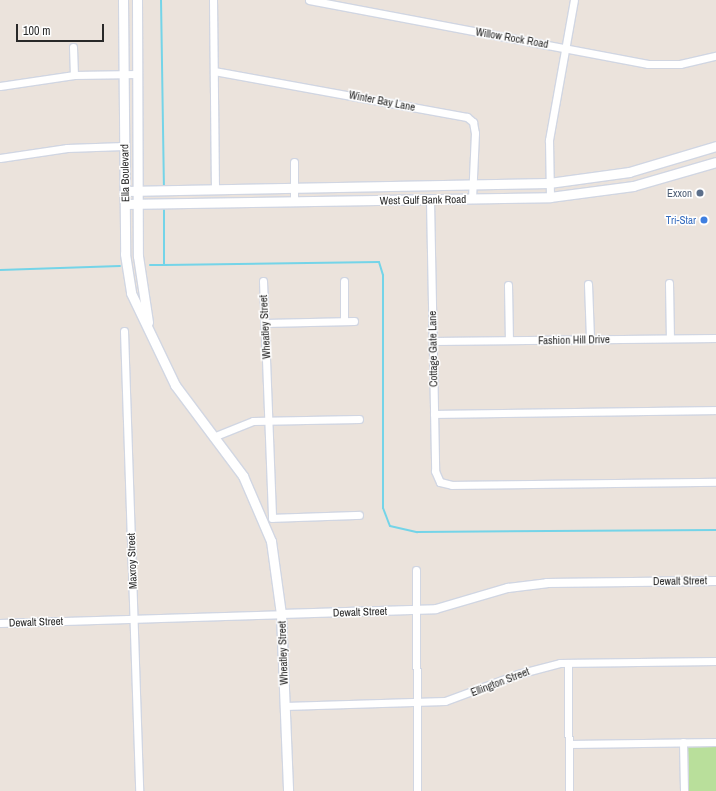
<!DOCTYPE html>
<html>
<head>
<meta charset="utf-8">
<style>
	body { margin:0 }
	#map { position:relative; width:716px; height:791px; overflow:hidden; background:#ebe3dc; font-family:"Archivo Narrow",sans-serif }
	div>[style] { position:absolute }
	.green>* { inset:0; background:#b9df9b; transform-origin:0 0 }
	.stream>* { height:2px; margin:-1px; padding:0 1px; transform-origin:1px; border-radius:1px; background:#74d4e8 }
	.roads { filter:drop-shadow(1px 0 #d1d6e2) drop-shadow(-1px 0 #d1d6e2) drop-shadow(0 1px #d1d6e2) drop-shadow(0 -1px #d1d6e2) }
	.minor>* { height:7px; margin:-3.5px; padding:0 3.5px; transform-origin:3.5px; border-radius:3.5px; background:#fff }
	.tertiary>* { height:8px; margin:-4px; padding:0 4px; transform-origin:4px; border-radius:4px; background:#fff }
	.secondary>* { height:9px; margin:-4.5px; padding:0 4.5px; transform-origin:4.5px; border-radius:4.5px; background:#fff }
	.dots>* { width:11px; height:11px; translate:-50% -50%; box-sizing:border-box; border:2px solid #fff; border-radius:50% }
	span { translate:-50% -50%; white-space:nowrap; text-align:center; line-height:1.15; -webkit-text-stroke:3px #fff; paint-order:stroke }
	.street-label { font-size:11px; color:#292929 }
	.service-label { font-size:11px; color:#4e5e75 }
	.right { translate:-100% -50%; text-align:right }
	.shop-label { font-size:11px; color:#366cbe }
	.scale { position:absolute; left:16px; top:24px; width:88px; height:18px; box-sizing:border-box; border:2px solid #292929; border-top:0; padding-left:5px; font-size:12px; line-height:14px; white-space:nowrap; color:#292929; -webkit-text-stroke:3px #fff; paint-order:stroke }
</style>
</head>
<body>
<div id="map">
	<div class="green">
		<i style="left:686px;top:747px;width:30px;height:44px"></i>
	</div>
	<div class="stream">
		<i style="left:161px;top:0;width:189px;rotate:89.1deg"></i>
		<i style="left:164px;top:207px;width:58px;rotate:90deg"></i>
		<i style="left:164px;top:265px;width:215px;rotate:-0.8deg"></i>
		<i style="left:379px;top:262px;width:14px;rotate:73deg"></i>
		<i style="left:383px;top:275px;width:233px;rotate:90deg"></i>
		<i style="left:383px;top:508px;width:19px;rotate:69deg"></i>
		<i style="left:390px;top:526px;width:28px;rotate:13deg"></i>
		<i style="left:417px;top:532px;width:299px;rotate:-0.4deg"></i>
		<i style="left:150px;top:265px;width:14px"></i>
		<i style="left:0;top:270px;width:120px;rotate:-1.9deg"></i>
	</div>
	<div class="roads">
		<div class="minor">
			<i style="left:213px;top:0;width:189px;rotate:89.4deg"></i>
			<i style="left:309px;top:0;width:345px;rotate:10.7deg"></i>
			<i style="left:648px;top:64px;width:32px"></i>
			<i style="left:680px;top:64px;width:37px;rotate:-13deg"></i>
			<i style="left:73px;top:47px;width:28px;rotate:88deg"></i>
			<i style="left:214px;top:71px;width:257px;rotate:10.3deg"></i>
			<i style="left:467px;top:117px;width:8px;rotate:40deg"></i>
			<i style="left:473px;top:122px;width:11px;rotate:80deg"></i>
			<i style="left:475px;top:133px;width:65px;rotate:92.6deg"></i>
			<i style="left:0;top:86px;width:75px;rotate:-8.5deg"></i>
			<i style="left:74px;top:75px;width:63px;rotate:-0.9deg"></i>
			<i style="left:0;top:158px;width:68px;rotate:-8.5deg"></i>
			<i style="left:67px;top:148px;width:57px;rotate:-2deg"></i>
			<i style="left:294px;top:162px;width:39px;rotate:90deg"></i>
			<i style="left:550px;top:197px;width:57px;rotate:-91deg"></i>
			<i style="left:549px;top:140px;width:142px;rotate:-79.9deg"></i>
			<i style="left:430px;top:200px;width:271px;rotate:88.9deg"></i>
			<i style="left:435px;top:471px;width:12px;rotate:66deg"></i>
			<i style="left:440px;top:482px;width:12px;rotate:14deg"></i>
			<i style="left:452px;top:485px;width:264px;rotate:-0.7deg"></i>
			<i style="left:263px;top:281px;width:237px;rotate:87.8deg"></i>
			<i style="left:272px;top:518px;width:87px;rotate:-2deg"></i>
			<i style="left:344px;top:281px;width:40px;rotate:90deg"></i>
			<i style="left:669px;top:283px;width:55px;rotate:89deg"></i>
			<i style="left:588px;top:284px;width:55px;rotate:87.9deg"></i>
			<i style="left:508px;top:285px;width:55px;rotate:89deg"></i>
			<i style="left:265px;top:323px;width:89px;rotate:-1.3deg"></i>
			<i style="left:124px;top:331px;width:460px;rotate:88.1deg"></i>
			<i style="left:433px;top:341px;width:283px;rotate:-0.6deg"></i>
			<i style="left:434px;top:414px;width:282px;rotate:-0.8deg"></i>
			<i style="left:213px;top:437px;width:43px;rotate:-21.8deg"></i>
			<i style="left:253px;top:421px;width:106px;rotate:-1.1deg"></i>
			<i style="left:416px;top:570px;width:221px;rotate:89.7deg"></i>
			<i style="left:0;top:623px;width:281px;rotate:-1.8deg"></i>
			<i style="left:568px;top:663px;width:128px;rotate:89.6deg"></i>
			<i style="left:285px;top:706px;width:160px;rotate:-1.8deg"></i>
			<i style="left:445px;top:701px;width:78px;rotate:-20.3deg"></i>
			<i style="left:518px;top:674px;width:43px;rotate:-14.7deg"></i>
			<i style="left:560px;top:663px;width:156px;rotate:-0.7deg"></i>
			<i style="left:683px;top:742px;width:49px;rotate:88.8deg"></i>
			<i style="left:569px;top:744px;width:147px;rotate:-0.8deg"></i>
		</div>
		<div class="tertiary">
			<i style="left:281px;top:614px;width:155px;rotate:-1.8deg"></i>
			<i style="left:436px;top:609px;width:75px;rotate:-16.3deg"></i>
			<i style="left:508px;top:588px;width:39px;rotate:-7deg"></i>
			<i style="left:547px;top:583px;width:169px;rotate:-0.7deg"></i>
		</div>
		<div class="secondary">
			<i style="left:123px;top:0;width:254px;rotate:89.5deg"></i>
			<i style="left:125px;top:254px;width:39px;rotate:81deg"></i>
			<i style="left:131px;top:293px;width:102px;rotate:64.4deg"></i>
			<i style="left:175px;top:385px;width:114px;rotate:53.2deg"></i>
			<i style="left:243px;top:476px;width:71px;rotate:66.7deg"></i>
			<i style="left:271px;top:541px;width:74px;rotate:82.2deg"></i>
			<i style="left:281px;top:614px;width:177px;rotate:87.7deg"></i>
			<i style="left:137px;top:0;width:256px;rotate:89.8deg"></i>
			<i style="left:138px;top:256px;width:67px;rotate:81.4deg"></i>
			<i style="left:126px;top:191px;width:423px;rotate:-1.1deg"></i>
			<i style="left:549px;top:183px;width:81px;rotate:-7.8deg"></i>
			<i style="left:629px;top:172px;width:91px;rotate:-16.6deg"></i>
			<i style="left:125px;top:204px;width:425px;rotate:-0.9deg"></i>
			<i style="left:550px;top:197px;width:84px;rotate:-7.5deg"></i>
			<i style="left:633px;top:186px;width:86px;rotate:-16.1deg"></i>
		</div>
	</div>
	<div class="dots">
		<i style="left:700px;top:193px;background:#5c6f8a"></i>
		<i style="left:704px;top:220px;background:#3f7fe0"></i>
	</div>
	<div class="street-label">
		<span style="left:512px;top:38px;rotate:10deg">Willow Rock Road</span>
		<span style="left:382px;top:101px;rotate:11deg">Winter Bay Lane</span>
		<span style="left:125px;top:173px;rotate:-91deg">Ella Boulevard</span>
		<span style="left:423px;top:200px;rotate:-1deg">West Gulf Bank Road</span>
		<span style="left:265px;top:327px;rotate:-93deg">Wheatley Street</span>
		<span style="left:574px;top:340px;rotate:-1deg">Fashion Hill Drive</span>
		<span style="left:433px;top:349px;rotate:-91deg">Cottage Gate Lane</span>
		<span style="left:132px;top:561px;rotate:-92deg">Maxroy Street</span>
		<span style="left:680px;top:581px;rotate:-1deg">Dewalt Street</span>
		<span style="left:360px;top:612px;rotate:-2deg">Dewalt Street</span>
		<span style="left:36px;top:622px;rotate:-2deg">Dewalt Street</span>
		<span style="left:283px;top:653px;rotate:-92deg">Wheatley Street</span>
		<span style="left:500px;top:682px;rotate:-21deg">Ellington Street</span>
	</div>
	<div class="service-label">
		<span class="right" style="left:692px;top:193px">Exxon</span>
	</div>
	<div class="shop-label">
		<span class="right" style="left:696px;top:220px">Tri-Star</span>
	</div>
	<div class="scale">100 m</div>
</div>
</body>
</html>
